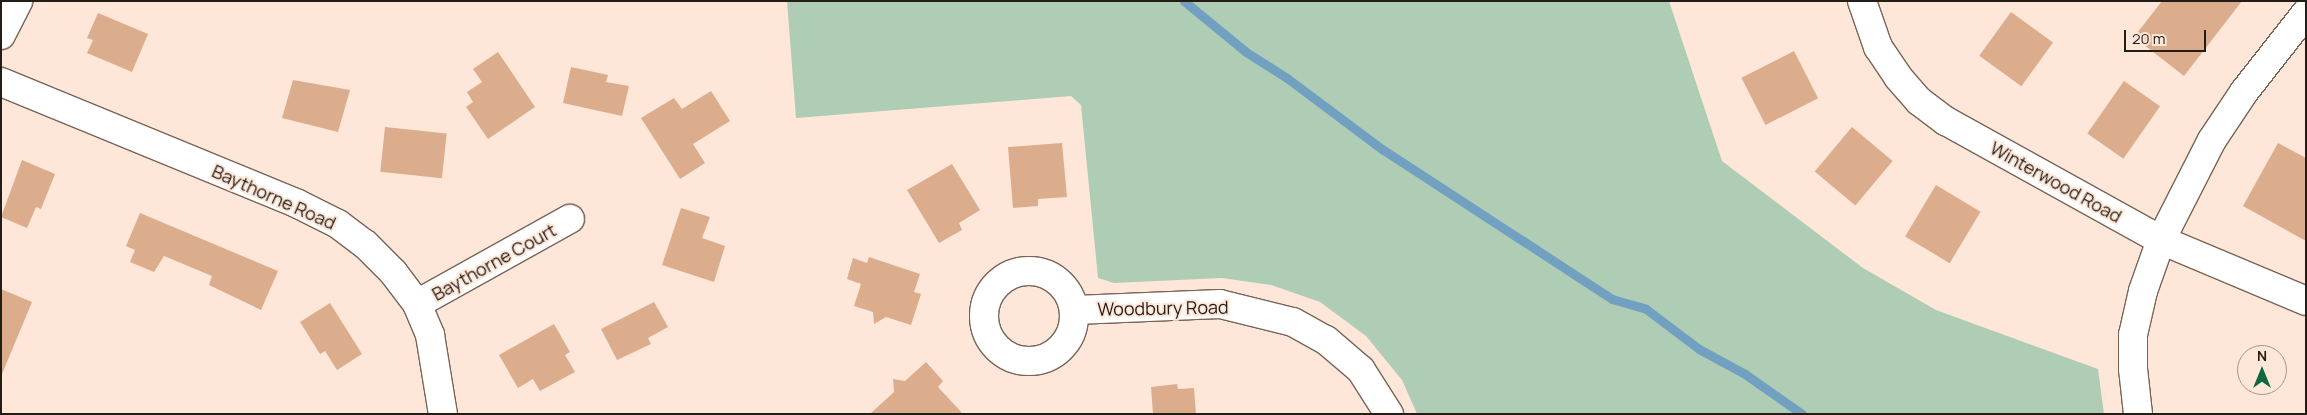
<!DOCTYPE html>
<html>
<head>
<meta charset="utf-8">
<style>
	body { margin:0 }
	#map { position:relative; width:2307px; height:415px; overflow:hidden; background:#fee7d8; font-family:Manrope,sans-serif }
	div>[style] { position:absolute }
	.green>* { inset:0; background:#afcdb5 }
	.stream>* { height:9px; margin:-4.5px; padding:0 4.5px; transform-origin:4.5px; border-radius:4.5px; background:#72a0c1 }
	.building>* { inset:0; background:#dbad8d; transform-origin:0 0 }
	.roads { filter:drop-shadow(1px 0 #786558) drop-shadow(-1px 0 #786558) drop-shadow(0 1px #786558) drop-shadow(0 -1px #786558) }
	.minor>* { height:28px; margin:-14px; padding:0 14px; transform-origin:14px; border-radius:14px; background:#fff }
	.minor>.ring { margin:-14px; padding:0; box-sizing:content-box; background:none; border:28px solid #fff; border-radius:50% }
	.tertiary>* { height:28px; margin:-14px; padding:0 14px; transform-origin:14px; border-radius:14px; background:#fff }
	span { translate:-50% -50%; white-space:nowrap; text-align:center; line-height:1.15; -webkit-text-stroke:4px #fee7d8; paint-order:stroke }
	.street-label { font-size:18px; color:#241c17 }
	.frame { position:absolute; inset:0; border:2px solid #241c17; pointer-events:none }
	.north { position:absolute; left:2237px; top:345px; width:50px; height:50px; box-sizing:border-box; background:#fee7d8; border:1px solid #a7968b; border-radius:50%; rotate:0deg; font-size:14px; font-weight:700; line-height:20px; text-align:center; color:#241c17 }
	.north::after { content:''; display:block; margin:auto; width:18px; height:22px; background:#0d6a3e; clip-path:polygon(50% 0,100% 100%,50% 72%,0 100%) }
	.scale { position:absolute; left:2124px; top:30px; width:82px; height:22px; box-sizing:border-box; border:2px solid #241c17; border-top:0; padding-left:6px; font-size:15px; line-height:18px; white-space:nowrap; color:#241c17; -webkit-text-stroke:4px #fee7d8; paint-order:stroke }
</style>
</head>
<body>
<div id="map">
	<div class="green">
		<i style="clip-path:polygon(787px 1px,1669px 1px,1722px 161px,1863px 268px,1936px 310px,2098px 369px,2104px 414px,1417px 414px,1402px 380px,1366px 336px,1320px 302px,1271px 285px,1222px 278px,1114px 283px,1098px 278px,1081px 105px,1071px 96px,796px 118px)"></i>
	</div>
	<div class="stream">
		<i style="left:1184px;top:1px;width:80px;rotate:39.4deg"></i>
		<i style="left:1246px;top:52px;width:49px;rotate:32.4deg"></i>
		<i style="left:1287px;top:78px;width:119px;rotate:36.8deg"></i>
		<i style="left:1382px;top:149px;width:275px;rotate:33.1deg"></i>
		<i style="left:1612px;top:299px;width:35px;rotate:16deg"></i>
		<i style="left:1646px;top:309px;width:66px;rotate:37deg"></i>
		<i style="left:1699px;top:349px;width:52px;rotate:28.5deg"></i>
		<i style="left:1745px;top:374px;width:70px;rotate:35.1deg"></i>
	</div>
	<div class="building">
		<i style="clip-path:polygon(2162px 1px,2242px 1px,2184px 76px,2134px 37px)"></i>
		<i style="left:2011px;top:12px;width:52px;height:54px;rotate:36deg"></i>
		<i style="clip-path:polygon(98px 13px,148px 34px,132px 72px,87px 53px,93px 40px,87px 38px)"></i>
		<i style="left:1794px;top:51px;width:53px;height:59px;rotate:63deg"></i>
		<i style="clip-path:polygon(498px 52px,535px 107px,488px 139px,466px 107px,473px 102px,467px 92px,482px 82px,473px 69px)"></i>
		<i style="clip-path:polygon(571px 67px,608px 75px,606px 82px,629px 86px,622px 116px,563px 103px)"></i>
		<i style="clip-path:polygon(293px 80px,350px 90px,338px 132px,282px 118px)"></i>
		<i style="left:2124px;top:81px;width:44px;height:64px;rotate:35deg"></i>
		<i style="clip-path:polygon(711px 91px,730px 121px,693px 144px,705px 163px,680px 179px,641px 118px,674px 98px,682px 109px)"></i>
		<i style="left:385px;top:127px;width:62px;height:45px;rotate:6deg"></i>
		<i style="left:1852px;top:127px;width:53px;height:58px;rotate:40deg"></i>
		<i style="clip-path:polygon(1062px 143px,1067px 197px,1038px 199px,1038px 206px,1013px 208px,1008px 147px)"></i>
		<i style="clip-path:polygon(2278px 143px,2306px 158px,2306px 241px,2243px 206px)"></i>
		<i style="clip-path:polygon(22px 160px,55px 174px,41px 209px,36px 207px,27px 228px,1px 217px)"></i>
		<i style="clip-path:polygon(952px 164px,980px 210px,959px 223px,962px 230px,939px 243px,907px 190px)"></i>
		<i style="left:1936px;top:185px;width:52px;height:60px;rotate:31deg"></i>
		<i style="clip-path:polygon(681px 208px,710px 217px,702px 238px,725px 246px,714px 282px,662px 265px)"></i>
		<i style="clip-path:polygon(140px 213px,278px 271px,261px 310px,209px 285px,212px 276px,164px 256px,154px 272px,130px 262px,135px 250px,126px 246px)"></i>
		<i style="clip-path:polygon(869px 257px,920px 274px,914px 292px,921px 294px,911px 325px,886px 317px,874px 324px,873px 312px,854px 306px,861px 284px,847px 279px,853px 258px,867px 263px)"></i>
		<i style="clip-path:polygon(1px 289px,32px 302px,2px 374px,1px 374px)"></i>
		<i style="clip-path:polygon(654px 302px,668px 327px,648px 338px,651px 344px,617px 360px,601px 329px)"></i>
		<i style="clip-path:polygon(330px 303px,362px 354px,337px 370px,325px 351px,320px 354px,300px 322px)"></i>
		<i style="clip-path:polygon(554px 324px,570px 352px,565px 355px,575px 372px,540px 391px,533px 379px,518px 388px,499px 355px)"></i>
		<i style="clip-path:polygon(926px 362px,943px 381px,938px 387px,963px 414px,870px 414px,894px 392px,893px 379px,905px 381px)"></i>
		<i style="clip-path:polygon(1177px 384px,1178px 389px,1194px 388px,1196px 414px,1153px 414px,1151px 387px)"></i>
	</div>
	<div class="roads">
		<div class="minor">
			<i style="left:1862px;top:1px;width:49px;rotate:70.8deg"></i>
			<i style="left:1878px;top:47px;width:36px;rotate:56deg"></i>
			<i style="left:1898px;top:77px;width:32px;rotate:49deg"></i>
			<i style="left:1919px;top:101px;width:34px;rotate:37deg"></i>
			<i style="left:1946px;top:121px;width:246px;rotate:29deg"></i>
			<i style="left:2161px;top:240px;width:157px;rotate:22.8deg"></i>
			<i style="left:1px;top:82px;width:319px;rotate:22.3deg"></i>
			<i style="left:296px;top:203px;width:47px;rotate:26.6deg"></i>
			<i style="left:338px;top:224px;width:34px;rotate:37deg"></i>
			<i style="left:365px;top:244px;width:40px;rotate:45deg"></i>
			<i style="left:393px;top:272px;width:40px;rotate:53deg"></i>
			<i style="left:417px;top:304px;width:34px;rotate:67deg"></i>
			<i style="left:430px;top:335px;width:80px;rotate:80.7deg"></i>
			<i class="ring" style="left:984px;top:271px;width:62px;height:62px"></i>
			<i style="left:417px;top:304px;width:175px;rotate:-29.1deg"></i>
			<i style="left:1075px;top:310px;width:145px;rotate:-2.4deg"></i>
			<i style="left:1220px;top:304px;width:75px;rotate:13.9deg"></i>
			<i style="left:1293px;top:322px;width:38px;rotate:29deg"></i>
			<i style="left:1326px;top:340px;width:46px;rotate:40.6deg"></i>
			<i style="left:1361px;top:370px;width:52px;rotate:57.5deg"></i>
			<i style="left:2138px;top:414px;width:45px;rotate:-96.3deg"></i>
			<i style="left:2133px;top:369px;width:34px;rotate:-90deg"></i>
			<i style="left:2133px;top:335px;width:45px;rotate:-77.2deg"></i>
			<i style="left:2143px;top:291px;width:54px;rotate:-70.6deg"></i>
			<i style="left:2161px;top:240px;width:112px;rotate:-63deg"></i>
			<i style="left:2212px;top:140px;width:58px;rotate:-56.3deg"></i>
			<i style="left:2244px;top:92px;width:100px;rotate:-51.9deg"></i>
		</div>
		<div class="tertiary">
			<i style="left:1px;top:35px;width:38px;rotate:-63deg"></i>
		</div>
	</div>
	<div class="street-label">
		<span style="left:2056px;top:182px;rotate:29deg">Winterwood Road</span>
		<span style="left:274px;top:197px;rotate:24deg">Baythorne Road</span>
		<span style="left:494px;top:262px;rotate:-29deg">Baythorne Court</span>
		<span style="left:1163px;top:308px;rotate:-1deg">Woodbury Road</span>
	</div>
	<div class="frame"></div>
	<div class="north">N</div>
	<div class="scale">20 m</div>
</div>
</body>
</html>
